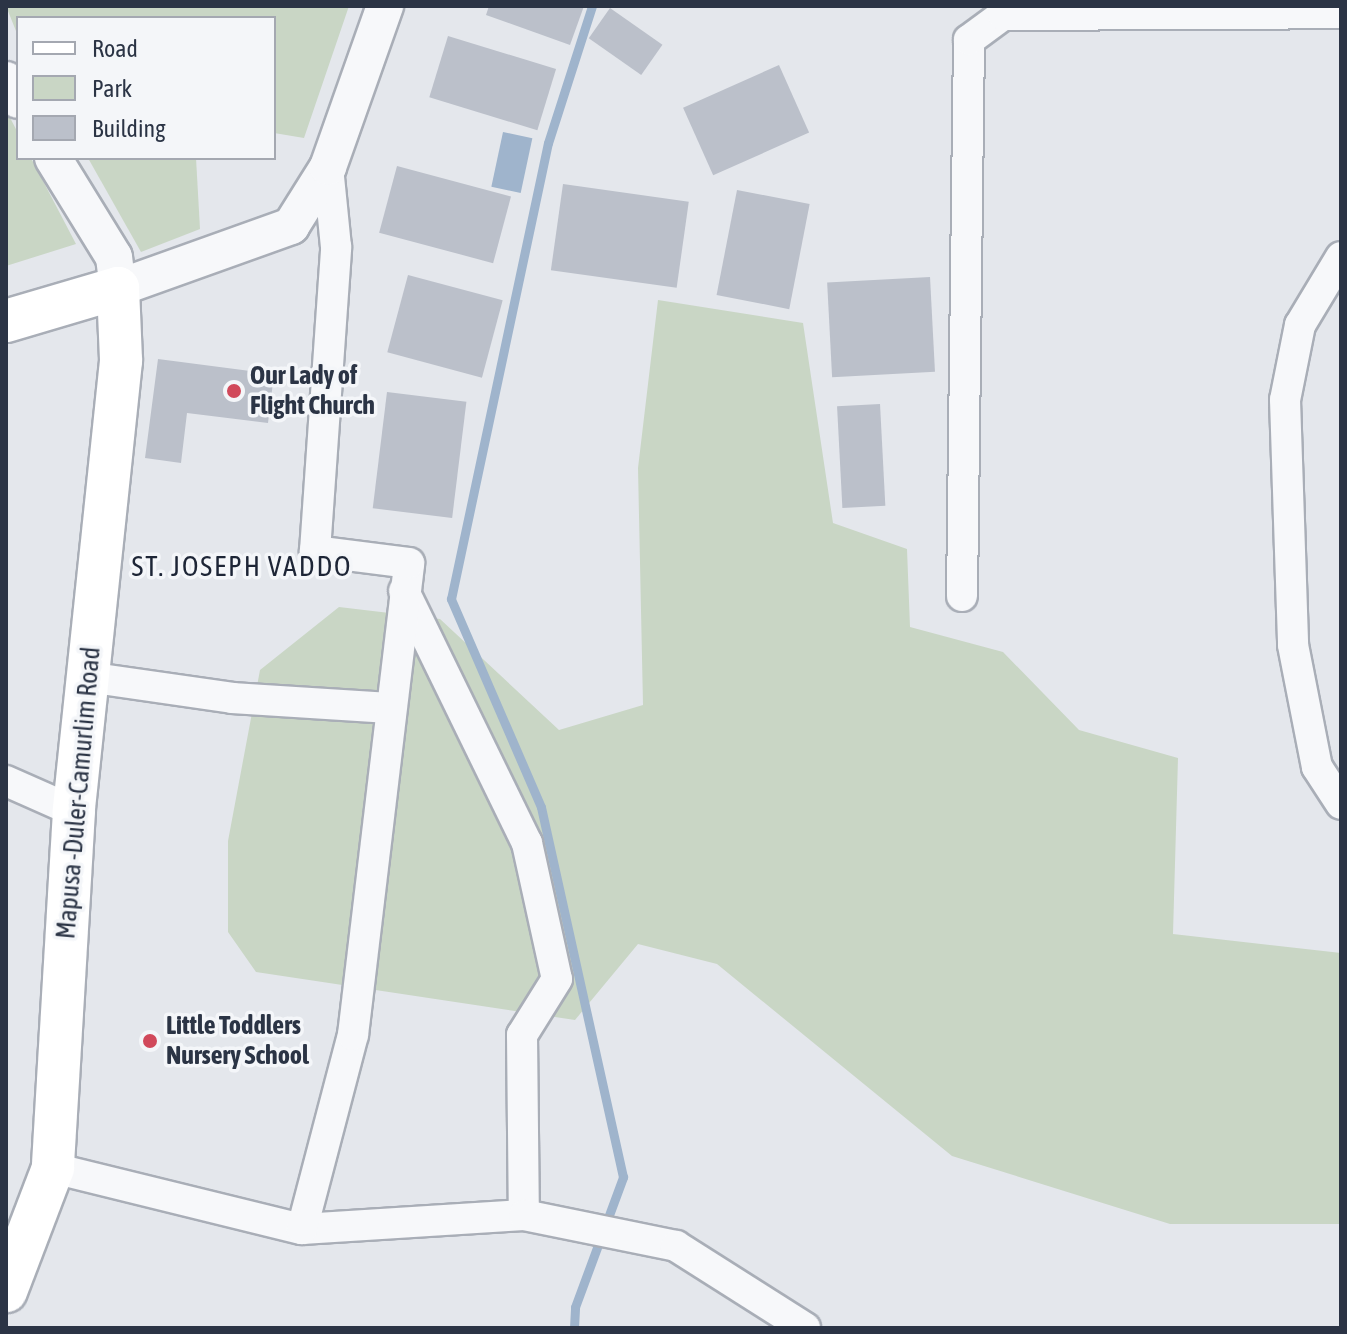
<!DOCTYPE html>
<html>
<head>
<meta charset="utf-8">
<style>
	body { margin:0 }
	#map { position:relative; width:1347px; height:1334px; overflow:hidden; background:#e4e7ec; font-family:"Asap Condensed",sans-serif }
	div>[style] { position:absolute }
	.green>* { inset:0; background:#c9d6c5 }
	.water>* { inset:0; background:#9fb4cc; transform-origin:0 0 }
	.stream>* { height:9px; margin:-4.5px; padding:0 4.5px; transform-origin:4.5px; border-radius:4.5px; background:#9fb4cc }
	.building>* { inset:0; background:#bbc0ca; transform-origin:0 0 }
	.roads { filter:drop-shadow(2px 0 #a9aeb7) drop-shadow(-2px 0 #a9aeb7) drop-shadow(0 2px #a9aeb7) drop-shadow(0 -2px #a9aeb7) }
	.minor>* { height:30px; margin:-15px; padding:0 15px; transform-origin:15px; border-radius:15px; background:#f7f8fa }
	.tertiary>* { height:36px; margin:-18px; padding:0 18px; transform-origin:18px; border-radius:18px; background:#f7f8fa }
	.secondary>* { height:42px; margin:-21px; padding:0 21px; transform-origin:21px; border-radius:21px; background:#fff }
	.dots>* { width:22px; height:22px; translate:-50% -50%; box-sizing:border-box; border:4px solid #f4f6f9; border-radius:50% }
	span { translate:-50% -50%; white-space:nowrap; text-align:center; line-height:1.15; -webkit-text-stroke:7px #f4f6f9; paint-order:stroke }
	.poi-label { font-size:26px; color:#2b3445; font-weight:700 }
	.left { translate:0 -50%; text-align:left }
	.street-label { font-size:26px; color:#2b3445 }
	.neighbourhood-label { font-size:28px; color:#1d2536; letter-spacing:2px }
	.frame { position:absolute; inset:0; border:8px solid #2b3445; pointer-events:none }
	.legend { position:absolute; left:16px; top:16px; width:260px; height:144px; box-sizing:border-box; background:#f4f6f9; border:2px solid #a4a8b1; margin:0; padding:10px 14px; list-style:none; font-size:24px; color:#2b3445 }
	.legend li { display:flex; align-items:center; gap:16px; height:40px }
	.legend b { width:40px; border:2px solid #a4a8b1 }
</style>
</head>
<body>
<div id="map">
	<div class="green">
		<i style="clip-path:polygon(6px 6px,349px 6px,304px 138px,274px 133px,274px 18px,18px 18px,18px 36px)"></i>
		<i style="clip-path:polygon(6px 110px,18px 133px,18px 158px,31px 158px,76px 244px,6px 266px)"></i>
		<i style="clip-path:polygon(88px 158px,196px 158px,200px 229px,141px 252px)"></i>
		<i style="clip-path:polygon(658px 300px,803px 323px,833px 523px,907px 549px,910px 627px,1003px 652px,1079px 730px,1178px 758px,1173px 934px,1341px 953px,1341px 1224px,1170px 1224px,952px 1156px,717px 964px,638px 944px,575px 1020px,256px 972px,228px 932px,228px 841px,260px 670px,339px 607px,440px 619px,559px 730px,643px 705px,638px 468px)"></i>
	</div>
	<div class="water">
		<i style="left:503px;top:132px;width:30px;height:56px;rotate:12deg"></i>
	</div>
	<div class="stream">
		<i style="left:574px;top:1328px;width:21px;rotate:-87deg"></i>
		<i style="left:575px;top:1307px;width:139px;rotate:-69.7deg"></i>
		<i style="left:623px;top:1177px;width:379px;rotate:-102.5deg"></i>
		<i style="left:541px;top:807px;width:227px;rotate:-113.4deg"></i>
		<i style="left:451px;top:599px;width:466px;rotate:-78deg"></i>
		<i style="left:548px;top:143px;width:144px;rotate:-72.2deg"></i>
	</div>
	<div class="building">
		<i style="clip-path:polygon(489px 6px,584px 6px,570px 45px,486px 15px)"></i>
		<i style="left:610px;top:8px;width:64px;height:37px;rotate:35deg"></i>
		<i style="left:448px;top:36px;width:113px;height:64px;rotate:17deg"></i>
		<i style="left:779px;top:65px;width:74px;height:105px;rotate:66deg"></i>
		<i style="left:397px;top:166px;width:118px;height:69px;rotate:15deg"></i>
		<i style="left:563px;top:184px;width:127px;height:87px;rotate:8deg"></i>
		<i style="left:737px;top:190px;width:74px;height:107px;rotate:11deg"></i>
		<i style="left:408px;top:275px;width:98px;height:80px;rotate:15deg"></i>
		<i style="left:930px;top:277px;width:95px;height:103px;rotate:87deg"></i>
		<i style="clip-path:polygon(158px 359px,274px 374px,268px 423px,187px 413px,181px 463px,145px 458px)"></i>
		<i style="left:387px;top:392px;width:80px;height:117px;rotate:7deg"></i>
		<i style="left:880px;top:404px;width:102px;height:43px;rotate:87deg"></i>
	</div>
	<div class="roads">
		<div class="minor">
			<i style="left:1341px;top:257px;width:79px;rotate:121.1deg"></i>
			<i style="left:1300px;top:325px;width:76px;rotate:101.3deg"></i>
			<i style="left:1285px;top:400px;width:245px;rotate:88.1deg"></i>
			<i style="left:1293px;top:645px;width:124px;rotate:78.9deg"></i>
			<i style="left:1317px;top:767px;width:44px;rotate:57deg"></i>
			<i style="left:404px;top:591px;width:280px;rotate:64deg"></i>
			<i style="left:527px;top:843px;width:139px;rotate:77.6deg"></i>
			<i style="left:557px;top:979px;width:66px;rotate:122deg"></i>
			<i style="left:522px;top:1035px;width:180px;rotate:89.4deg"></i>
			<i style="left:962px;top:596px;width:556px;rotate:-89.28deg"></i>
			<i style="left:969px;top:40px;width:42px;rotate:-36.3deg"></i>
			<i style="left:1003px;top:15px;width:338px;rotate:-0.3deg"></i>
			<i style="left:87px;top:677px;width:147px;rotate:8.2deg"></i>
			<i style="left:232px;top:698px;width:158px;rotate:3.6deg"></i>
			<i style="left:6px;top:781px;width:74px;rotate:23.8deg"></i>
			<i style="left:53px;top:1168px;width:256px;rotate:13.8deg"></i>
			<i style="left:302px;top:1229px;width:222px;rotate:-3.6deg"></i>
			<i style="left:524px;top:1215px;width:155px;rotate:11.5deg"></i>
			<i style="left:676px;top:1246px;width:153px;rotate:32.4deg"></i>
			<i style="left:302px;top:1229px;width:201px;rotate:-75.3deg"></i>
			<i style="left:353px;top:1035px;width:475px;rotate:-83.2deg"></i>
			<i style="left:409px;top:563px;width:95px;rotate:-172.7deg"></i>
			<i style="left:315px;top:551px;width:305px;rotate:-86deg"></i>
			<i style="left:336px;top:247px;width:80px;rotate:-95.7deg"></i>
		</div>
		<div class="tertiary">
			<i style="left:6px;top:80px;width:23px;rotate:59deg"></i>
			<i style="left:53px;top:158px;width:116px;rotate:58.4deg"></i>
			<i style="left:114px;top:257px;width:31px;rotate:83deg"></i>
			<i style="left:118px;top:288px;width:184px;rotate:-19.7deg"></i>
			<i style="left:291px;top:226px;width:70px;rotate:-57.9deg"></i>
			<i style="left:328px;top:167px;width:171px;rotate:-70.5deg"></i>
		</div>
		<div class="secondary">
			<i style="left:6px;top:321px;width:117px;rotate:-16.4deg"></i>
			<i style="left:118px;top:288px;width:73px;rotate:87.6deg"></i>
			<i style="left:121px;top:361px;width:452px;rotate:96deg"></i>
			<i style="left:74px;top:811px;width:358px;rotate:93.4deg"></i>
			<i style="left:53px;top:1168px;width:132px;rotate:110.9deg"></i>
		</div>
	</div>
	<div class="dots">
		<i style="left:234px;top:391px;background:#d1495b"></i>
		<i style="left:150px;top:1041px;background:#d1495b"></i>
	</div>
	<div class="poi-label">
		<span class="left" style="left:250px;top:391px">Our Lady of<br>Flight Church</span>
		<span class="left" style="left:166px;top:1041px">Little Toddlers<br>Nursery School</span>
	</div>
	<div class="street-label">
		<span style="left:79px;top:793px;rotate:-85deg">Mapusa -Duler-Camurlim Road</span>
	</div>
	<div class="neighbourhood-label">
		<span style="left:242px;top:566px">ST. JOSEPH VADDO</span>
	</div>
	<div class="frame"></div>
	<ul class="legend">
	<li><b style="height:10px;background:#fff"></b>Road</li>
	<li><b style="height:22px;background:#c9d6c5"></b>Park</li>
	<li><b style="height:22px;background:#bbc0ca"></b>Building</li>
	</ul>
</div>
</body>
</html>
